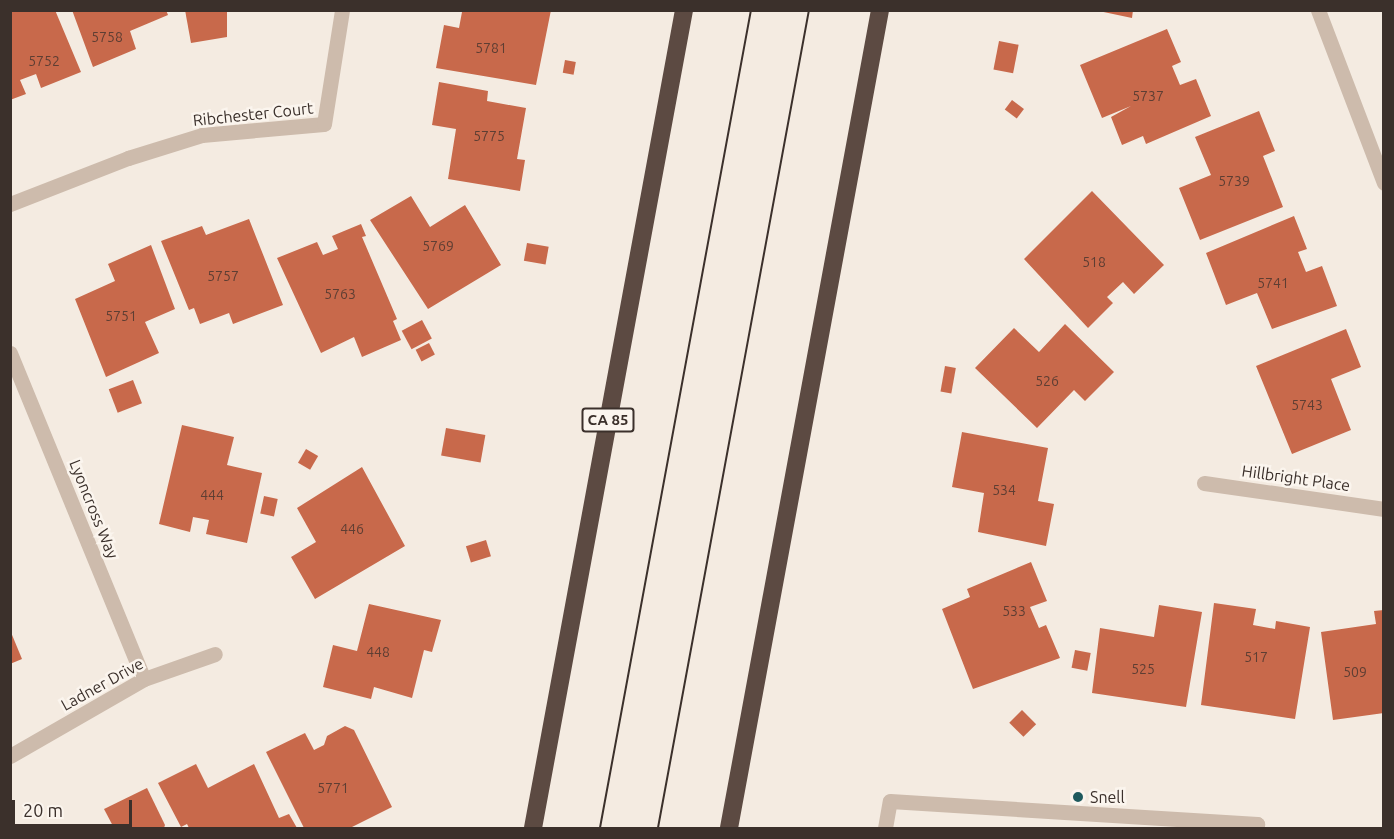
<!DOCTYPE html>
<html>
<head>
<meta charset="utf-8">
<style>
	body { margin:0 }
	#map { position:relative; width:1394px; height:839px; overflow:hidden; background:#f4ebe1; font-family:Ubuntu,sans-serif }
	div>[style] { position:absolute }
	.building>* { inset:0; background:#c8694b; transform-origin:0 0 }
	.lane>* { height:15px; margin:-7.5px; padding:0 7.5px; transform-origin:7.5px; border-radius:7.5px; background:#cdbbac }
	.street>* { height:15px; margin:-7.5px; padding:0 7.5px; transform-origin:7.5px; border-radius:7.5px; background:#cdbbac }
	.highway>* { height:18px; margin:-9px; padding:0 9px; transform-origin:9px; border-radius:9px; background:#5c4a42 }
	.tram>* { height:1.5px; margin:-0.75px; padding:0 0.75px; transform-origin:0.75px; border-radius:0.75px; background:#3b302b }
	.dots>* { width:16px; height:16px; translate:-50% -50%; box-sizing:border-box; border:3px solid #fbf5ee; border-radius:50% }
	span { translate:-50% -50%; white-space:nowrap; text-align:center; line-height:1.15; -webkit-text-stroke:5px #fbf5ee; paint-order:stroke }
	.number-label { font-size:14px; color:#5e3e33 }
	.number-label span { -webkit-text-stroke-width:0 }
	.shield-label span { padding:2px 4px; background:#fbf5ee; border:2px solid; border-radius:4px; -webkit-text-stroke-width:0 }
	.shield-label { font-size:15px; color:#3b302b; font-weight:700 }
	.street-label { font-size:16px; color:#3b302b }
	.poi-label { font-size:16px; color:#3b302b }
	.left { translate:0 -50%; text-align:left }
	.frame { position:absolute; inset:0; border:12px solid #3b302b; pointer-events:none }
	.scale { position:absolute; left:12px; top:800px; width:120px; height:27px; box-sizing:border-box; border:3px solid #3b302b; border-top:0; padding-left:8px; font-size:18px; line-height:21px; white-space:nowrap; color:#3b302b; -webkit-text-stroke:4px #fbf5ee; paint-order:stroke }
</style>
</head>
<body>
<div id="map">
	<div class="building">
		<i style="clip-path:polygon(10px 10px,55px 10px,81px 72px,41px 88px,36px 74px,20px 80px,26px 94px,10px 100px)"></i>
		<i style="clip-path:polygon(72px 10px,166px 10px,168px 15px,130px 31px,136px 49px,93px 67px)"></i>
		<i style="clip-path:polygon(185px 10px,227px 10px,227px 37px,191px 43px)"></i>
		<i style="clip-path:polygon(457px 10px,551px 10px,536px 85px,436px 68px,444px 25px,459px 28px,462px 12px)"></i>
		<i style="clip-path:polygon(1094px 10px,1133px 10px,1132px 18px)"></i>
		<i style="clip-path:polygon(1167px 29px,1181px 62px,1172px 66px,1180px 85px,1196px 79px,1211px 116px,1146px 144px,1143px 136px,1122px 145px,1111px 117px,1131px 106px,1102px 118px,1080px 65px)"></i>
		<i style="left:999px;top:41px;width:20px;height:29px;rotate:11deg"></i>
		<i style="left:565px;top:60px;width:11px;height:13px;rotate:10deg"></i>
		<i style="clip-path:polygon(439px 82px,488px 91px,487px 101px,526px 108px,517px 159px,525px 160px,520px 191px,448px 179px,456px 129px,432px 125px)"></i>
		<i style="left:1012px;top:100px;width:15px;height:12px;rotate:37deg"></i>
		<i style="clip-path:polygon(1259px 111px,1275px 151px,1263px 156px,1283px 207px,1200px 240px,1179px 188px,1211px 175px,1195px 137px)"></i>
		<i style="clip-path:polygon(1092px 191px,1164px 265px,1134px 294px,1123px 282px,1107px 297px,1113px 303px,1088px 328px,1024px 259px)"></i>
		<i style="clip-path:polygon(411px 196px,430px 227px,465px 205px,501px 265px,428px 309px,370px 220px)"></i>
		<i style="clip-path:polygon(1294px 216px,1307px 249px,1298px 252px,1306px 272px,1322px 266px,1337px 306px,1272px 329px,1257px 293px,1226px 305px,1206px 253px)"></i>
		<i style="clip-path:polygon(249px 219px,283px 305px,233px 324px,229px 313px,200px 324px,194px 308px,189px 310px,161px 241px,202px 226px,206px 235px)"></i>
		<i style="clip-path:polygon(361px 224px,366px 236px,362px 237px,397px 319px,393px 321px,401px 340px,362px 357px,354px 337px,321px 353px,277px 258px,317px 242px,323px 255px,338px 249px,332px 236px)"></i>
		<i style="left:527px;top:243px;width:22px;height:18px;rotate:10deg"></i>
		<i style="clip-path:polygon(151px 245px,175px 309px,145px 322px,159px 353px,106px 377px,75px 299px,115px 281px,108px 264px)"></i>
		<i style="left:422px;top:320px;width:21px;height:23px;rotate:62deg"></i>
		<i style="clip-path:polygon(1065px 324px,1114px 372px,1085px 401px,1074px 390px,1037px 428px,975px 368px,1014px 328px,1039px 352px)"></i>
		<i style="clip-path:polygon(1346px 329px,1361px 367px,1331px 379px,1351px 430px,1292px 454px,1256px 366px)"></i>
		<i style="left:429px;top:343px;width:13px;height:15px;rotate:63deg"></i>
		<i style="left:945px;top:366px;width:11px;height:26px;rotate:10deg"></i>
		<i style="left:133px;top:380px;width:25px;height:26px;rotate:69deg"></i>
		<i style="clip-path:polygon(182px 425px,234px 437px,227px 465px,262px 473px,247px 543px,206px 534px,209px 520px,193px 517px,190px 532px,159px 524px)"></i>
		<i style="left:446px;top:428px;width:40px;height:28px;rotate:10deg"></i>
		<i style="clip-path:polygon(962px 432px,1048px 448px,1038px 501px,1054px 504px,1046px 546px,978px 532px,984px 493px,952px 487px)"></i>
		<i style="left:306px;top:449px;width:14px;height:16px;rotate:30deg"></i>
		<i style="clip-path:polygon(362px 467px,405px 546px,315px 599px,291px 557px,316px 542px,297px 508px)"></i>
		<i style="left:264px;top:496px;width:14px;height:18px;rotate:12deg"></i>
		<i style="left:486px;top:540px;width:17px;height:21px;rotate:73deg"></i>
		<i style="clip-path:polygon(1031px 562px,1047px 601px,1030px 607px,1039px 628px,1046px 625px,1060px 658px,973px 689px,942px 609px,970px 597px,967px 589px)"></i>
		<i style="clip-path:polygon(1214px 603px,1256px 609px,1253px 625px,1275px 629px,1276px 621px,1310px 627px,1295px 719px,1201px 705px)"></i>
		<i style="clip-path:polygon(369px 604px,441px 620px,432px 652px,424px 650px,412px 698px,374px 687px,371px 699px,323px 687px,333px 645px,357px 651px)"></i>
		<i style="clip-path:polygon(1159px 605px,1202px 612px,1186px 707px,1092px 693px,1100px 628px,1154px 637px)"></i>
		<i style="clip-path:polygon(1384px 610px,1384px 713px,1333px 720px,1321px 632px,1376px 624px,1374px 611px)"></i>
		<i style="clip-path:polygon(10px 630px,22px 659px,10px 664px)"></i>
		<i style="left:1075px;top:650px;width:16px;height:18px;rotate:11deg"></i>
		<i style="left:1022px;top:710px;width:20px;height:18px;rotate:45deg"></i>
		<i style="clip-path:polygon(345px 726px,354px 730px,392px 807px,350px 828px,304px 828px,266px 752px,305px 733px,314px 750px,324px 745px,327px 736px)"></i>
		<i style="clip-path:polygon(196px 764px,208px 788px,254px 764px,279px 818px,289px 814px,297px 828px,189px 828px,187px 824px,181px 827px,158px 783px)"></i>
		<i style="clip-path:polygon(147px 788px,165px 825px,164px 828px,114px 828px,104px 809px)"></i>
	</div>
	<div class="lane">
		<i style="left:885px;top:828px;width:27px;rotate:-80deg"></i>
		<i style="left:890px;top:801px;width:368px;rotate:3.6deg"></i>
		<i style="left:1257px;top:824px;width:4px;rotate:90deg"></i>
	</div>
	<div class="street">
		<i style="left:1318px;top:10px;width:185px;rotate:69.1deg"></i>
		<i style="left:10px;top:204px;width:127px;rotate:-21.3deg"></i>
		<i style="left:128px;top:158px;width:77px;rotate:-17.3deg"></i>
		<i style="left:202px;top:135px;width:122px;rotate:-5.2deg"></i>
		<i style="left:324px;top:124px;width:115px;rotate:-81deg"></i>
		<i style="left:10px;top:353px;width:352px;rotate:67.7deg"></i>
		<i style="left:1204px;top:483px;width:182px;rotate:8.2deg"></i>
		<i style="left:10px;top:756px;width:155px;rotate:-29.9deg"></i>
		<i style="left:144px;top:679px;width:75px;rotate:-19.4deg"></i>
	</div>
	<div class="highway">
		<i style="left:533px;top:828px;width:832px;rotate:-79.54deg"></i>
		<i style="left:729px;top:828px;width:832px;rotate:-79.54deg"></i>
	</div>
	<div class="tram">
		<i style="left:600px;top:828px;width:832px;rotate:-79.54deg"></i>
		<i style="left:658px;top:828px;width:832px;rotate:-79.54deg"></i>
	</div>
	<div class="dots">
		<i style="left:1078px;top:797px;background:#1f5a5e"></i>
	</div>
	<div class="number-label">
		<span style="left:107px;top:37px">5758</span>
		<span style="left:491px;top:48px">5781</span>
		<span style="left:44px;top:61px">5752</span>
		<span style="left:1148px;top:96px">5737</span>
		<span style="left:489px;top:136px">5775</span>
		<span style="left:1234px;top:181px">5739</span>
		<span style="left:438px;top:246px">5769</span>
		<span style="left:1094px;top:262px">518</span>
		<span style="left:223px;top:276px">5757</span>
		<span style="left:1273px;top:283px">5741</span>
		<span style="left:340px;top:294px">5763</span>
		<span style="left:121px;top:316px">5751</span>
		<span style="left:1047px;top:381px">526</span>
		<span style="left:1307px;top:405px">5743</span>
		<span style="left:1004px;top:490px">534</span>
		<span style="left:212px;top:495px">444</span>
		<span style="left:352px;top:529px">446</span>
		<span style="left:1014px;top:611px">533</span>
		<span style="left:378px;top:652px">448</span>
		<span style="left:1256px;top:657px">517</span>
		<span style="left:1143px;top:669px">525</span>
		<span style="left:1355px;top:672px">509</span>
		<span style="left:333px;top:788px">5771</span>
	</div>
	<div class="shield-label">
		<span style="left:608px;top:420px">CA 85</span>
	</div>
	<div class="street-label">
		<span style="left:253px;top:114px;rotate:-6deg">Ribchester Court</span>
		<span style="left:1296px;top:478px;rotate:8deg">Hillbright Place</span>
		<span style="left:94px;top:509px;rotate:68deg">Lyoncross Way</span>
		<span style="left:102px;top:684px;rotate:-29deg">Ladner Drive</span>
	</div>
	<div class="poi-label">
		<span class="left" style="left:1090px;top:797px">Snell</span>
	</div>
	<div class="frame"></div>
	<div class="scale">20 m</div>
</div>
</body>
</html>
